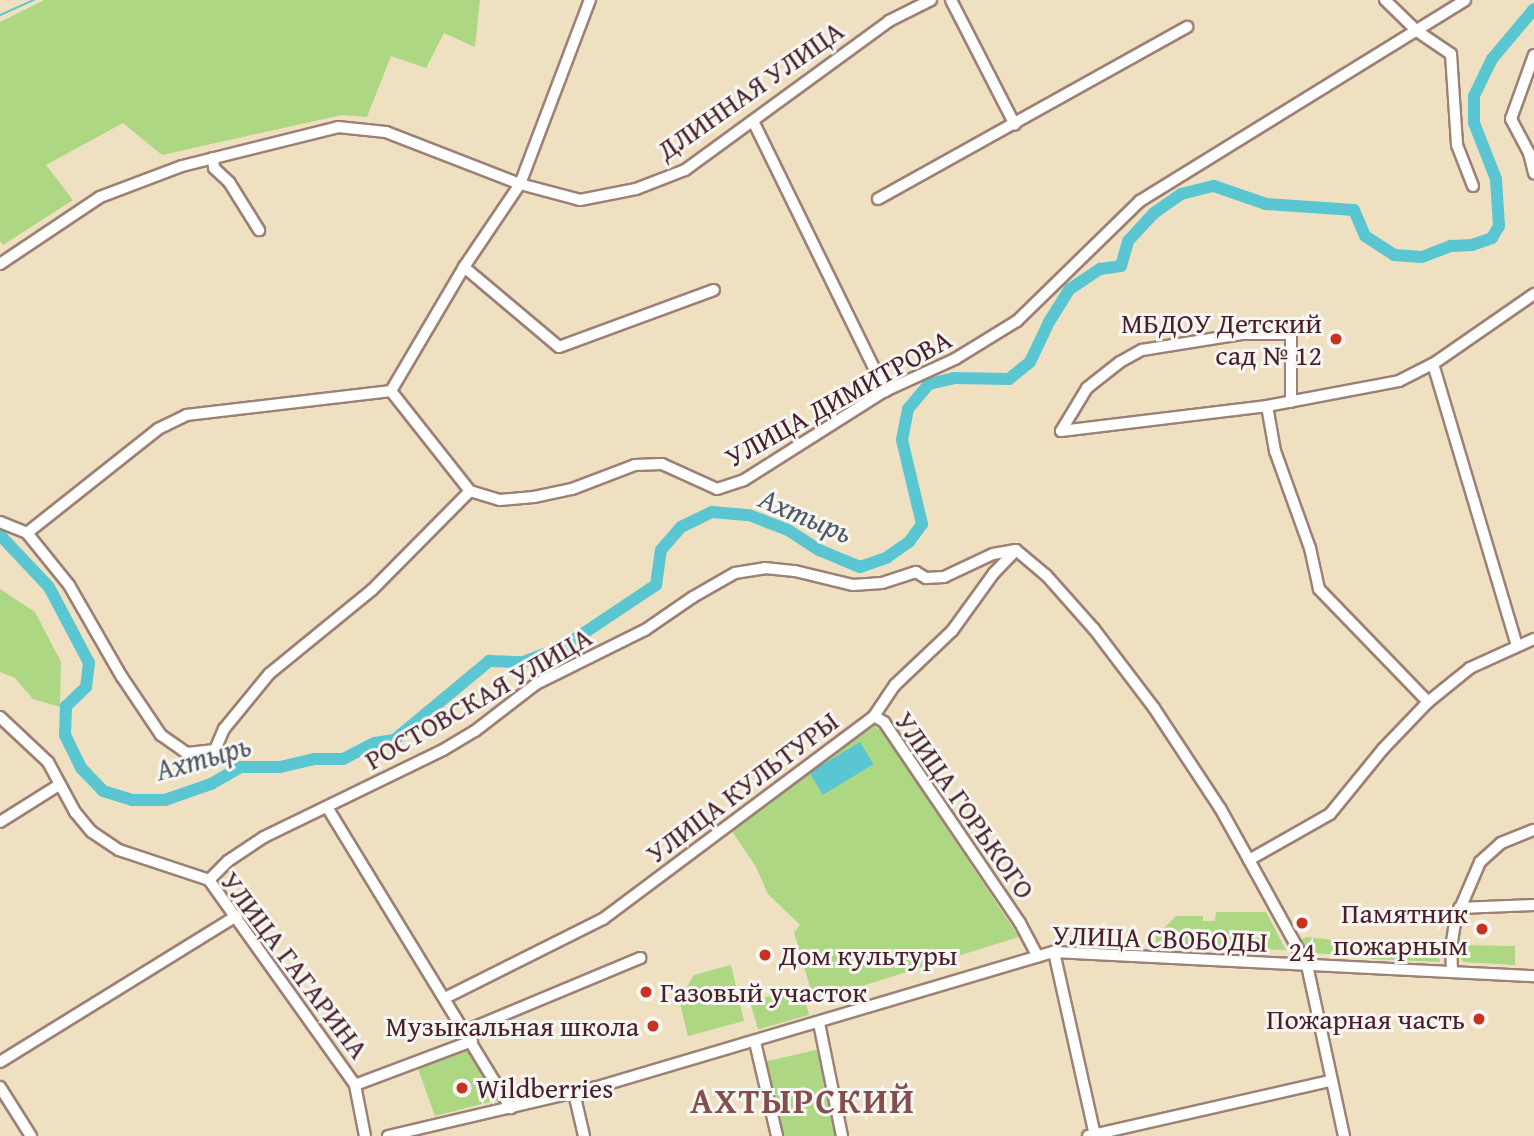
<!DOCTYPE html>
<html>
<head>
<meta charset="utf-8">
<style>
	body { margin:0 }
	#map { position:relative; width:1534px; height:1136px; overflow:hidden; background:#f0e0c2; font-family:"Gentium Book Plus",serif }
	div>[style] { position:absolute }
	.green>* { inset:0; background:#add783; transform-origin:0 0 }
	.water>* { inset:0; background:#5ac6d1; transform-origin:0 0 }
	.stream>* { height:2px; margin:-1px; padding:0 1px; transform-origin:1px; border-radius:1px; background:#5ac6d1 }
	.river>* { height:12px; margin:-6px; padding:0 6px; transform-origin:6px; border-radius:6px; background:#5ac6d1 }
	.roads { filter:drop-shadow(2px 0 #9d8076) drop-shadow(-2px 0 #9d8076) drop-shadow(0 2px #9d8076) drop-shadow(0 -2px #9d8076) }
	.minor>* { height:10px; margin:-5px; padding:0 5px; transform-origin:5px; border-radius:5px; background:#fff }
	.dots>* { width:19px; height:19px; translate:-50% -50%; box-sizing:border-box; border:4px solid #f6f6f2; border-radius:50% }
	span { translate:-50% -50%; white-space:nowrap; text-align:center; line-height:1.15; -webkit-text-stroke:6px #f6f6f2; paint-order:stroke }
	.street-label { font-size:28px; color:#4a1f2b }
	.poi-label { font-size:28px; color:#4a1f2b }
	.right { translate:-100% -50%; text-align:right }
	.left { translate:0 -50%; text-align:left }
	.water-label { font-size:30px; color:#505965; font-style:italic }
	.district-label { font-size:35px; color:#834e4e; font-weight:700; letter-spacing:2px }
</style>
</head>
<body>
<div id="map">
	<div class="green">
		<i style="clip-path:polygon(44px 0,480px 0,475px 47px,444px 33px,426px 68px,391px 56px,367px 117px,342px 115px,162px 155px,123px 123px,46px 165px,73px 200px,3px 245px,0 241px,0 22px)"></i>
		<i style="clip-path:polygon(0 589px,35px 612px,61px 662px,60px 707px,33px 699px,15px 678px,0 672px)"></i>
		<i style="clip-path:polygon(874px 726px,882px 731px,1019px 937px,814px 1001px,794px 932px,800px 925px,768px 894px,756px 867px,731px 830px)"></i>
		<i style="clip-path:polygon(1216px 912px,1266px 912px,1286px 950px,1156px 945px,1156px 936px,1176px 916px,1203px 916px,1203px 921px,1215px 921px)"></i>
		<i style="clip-path:polygon(1307px 937px,1430px 951px,1439px 955px,1440px 962px,1372px 959px,1361px 950px,1349px 948px,1329px 954px,1305px 953px,1298px 941px)"></i>
		<i style="clip-path:polygon(1457px 945px,1515px 946px,1515px 965px,1464px 962px,1457px 955px)"></i>
		<i style="clip-path:polygon(731px 965px,744px 1021px,688px 1036px,679px 1000px,694px 975px)"></i>
		<i style="left:801px;top:987px;width:29px;height:53px;rotate:74deg"></i>
		<i style="clip-path:polygon(820px 1049px,839px 1136px,781px 1136px,764px 1062px)"></i>
		<i style="clip-path:polygon(469px 1050px,498px 1100px,435px 1116px,418px 1069px)"></i>
	</div>
	<div class="water">
		<i style="left:860px;top:742px;width:26px;height:59px;rotate:59deg"></i>
	</div>
	<div class="stream">
		<i style="left:0;top:15px;width:37px;rotate:-24deg"></i>
	</div>
	<div class="river">
		<i style="left:0;top:535px;width:71px;rotate:46.7deg"></i>
		<i style="left:49px;top:587px;width:86px;rotate:62.2deg"></i>
		<i style="left:89px;top:663px;width:24px;rotate:97deg"></i>
		<i style="left:86px;top:687px;width:28px;rotate:136deg"></i>
		<i style="left:66px;top:706px;width:29px;rotate:92deg"></i>
		<i style="left:65px;top:735px;width:37px;rotate:64deg"></i>
		<i style="left:81px;top:768px;width:32px;rotate:46deg"></i>
		<i style="left:103px;top:791px;width:30px;rotate:17deg"></i>
		<i style="left:132px;top:800px;width:33px"></i>
		<i style="left:165px;top:800px;width:49px;rotate:-19.2deg"></i>
		<i style="left:211px;top:784px;width:34px;rotate:-30deg"></i>
		<i style="left:241px;top:767px;width:39px"></i>
		<i style="left:280px;top:767px;width:35px;rotate:-13deg"></i>
		<i style="left:314px;top:759px;width:29px"></i>
		<i style="left:343px;top:759px;width:36px;rotate:-27deg"></i>
		<i style="left:375px;top:743px;width:19px;rotate:-9deg"></i>
		<i style="left:394px;top:740px;width:124px;rotate:-39.7deg"></i>
		<i style="left:489px;top:661px;width:34px;rotate:2deg"></i>
		<i style="left:523px;top:662px;width:43px;rotate:-20.6deg"></i>
		<i style="left:563px;top:647px;width:112px;rotate:-33.7deg"></i>
		<i style="left:656px;top:585px;width:35px;rotate:-82deg"></i>
		<i style="left:661px;top:550px;width:30px;rotate:-49deg"></i>
		<i style="left:681px;top:527px;width:34px;rotate:-26deg"></i>
		<i style="left:712px;top:512px;width:37px;rotate:5deg"></i>
		<i style="left:749px;top:515px;width:42px;rotate:21deg"></i>
		<i style="left:788px;top:530px;width:37px;rotate:33deg"></i>
		<i style="left:819px;top:550px;width:44px;rotate:22.5deg"></i>
		<i style="left:860px;top:567px;width:28px;rotate:-19deg"></i>
		<i style="left:886px;top:558px;width:28px;rotate:-35deg"></i>
		<i style="left:909px;top:542px;width:22px;rotate:-54deg"></i>
		<i style="left:922px;top:524px;width:86px;rotate:-103.4deg"></i>
		<i style="left:902px;top:440px;width:32px;rotate:-79deg"></i>
		<i style="left:908px;top:409px;width:33px;rotate:-50deg"></i>
		<i style="left:929px;top:384px;width:26px;rotate:-13deg"></i>
		<i style="left:954px;top:378px;width:55px;rotate:1deg"></i>
		<i style="left:1009px;top:379px;width:27px;rotate:-39deg"></i>
		<i style="left:1030px;top:362px;width:44px;rotate:-64.6deg"></i>
		<i style="left:1049px;top:322px;width:39px;rotate:-58deg"></i>
		<i style="left:1070px;top:289px;width:36px;rotate:-34deg"></i>
		<i style="left:1100px;top:269px;width:21px;rotate:-8deg"></i>
		<i style="left:1121px;top:266px;width:26px;rotate:-74deg"></i>
		<i style="left:1128px;top:241px;width:38px;rotate:-47deg"></i>
		<i style="left:1154px;top:213px;width:33px;rotate:-35deg"></i>
		<i style="left:1181px;top:194px;width:34px;rotate:-14deg"></i>
		<i style="left:1214px;top:186px;width:55px;rotate:19.1deg"></i>
		<i style="left:1266px;top:204px;width:88px;rotate:3.9deg"></i>
		<i style="left:1354px;top:210px;width:28px;rotate:67deg"></i>
		<i style="left:1365px;top:236px;width:35px;rotate:33deg"></i>
		<i style="left:1394px;top:255px;width:28px;rotate:4deg"></i>
		<i style="left:1422px;top:257px;width:31px;rotate:-21deg"></i>
		<i style="left:1451px;top:246px;width:21px;rotate:-3deg"></i>
		<i style="left:1472px;top:245px;width:21px;rotate:-19deg"></i>
		<i style="left:1492px;top:238px;width:14px;rotate:-60deg"></i>
		<i style="left:1499px;top:226px;width:47px;rotate:-93.7deg"></i>
		<i style="left:1496px;top:179px;width:60px;rotate:-111.4deg"></i>
		<i style="left:1474px;top:123px;width:27px;rotate:-90deg"></i>
		<i style="left:1474px;top:96px;width:41px;rotate:-64.1deg"></i>
		<i style="left:1492px;top:59px;width:65px;rotate:-50deg"></i>
	</div>
	<div class="roads">
		<div class="minor">
			<i style="left:951px;top:0;width:140px;rotate:62.9deg"></i>
			<i style="left:1385px;top:0;width:45px;rotate:44.1deg"></i>
			<i style="left:1417px;top:31px;width:41px;rotate:34.1deg"></i>
			<i style="left:1451px;top:54px;width:91px;rotate:86.2deg"></i>
			<i style="left:1457px;top:145px;width:44px;rotate:68.7deg"></i>
			<i style="left:1534px;top:55px;width:68px;rotate:109.8deg"></i>
			<i style="left:1511px;top:119px;width:38px;rotate:62deg"></i>
			<i style="left:1529px;top:153px;width:21px;rotate:76deg"></i>
			<i style="left:753px;top:121px;width:301px;rotate:63.9deg"></i>
			<i style="left:213px;top:158px;width:10px;rotate:84deg"></i>
			<i style="left:214px;top:168px;width:21px;rotate:43deg"></i>
			<i style="left:229px;top:182px;width:57px;rotate:58deg"></i>
			<i style="left:878px;top:199px;width:354px;rotate:-29.1deg"></i>
			<i style="left:0;top:264px;width:120px;rotate:-33.8deg"></i>
			<i style="left:100px;top:197px;width:88px;rotate:-20.7deg"></i>
			<i style="left:182px;top:166px;width:161px;rotate:-14deg"></i>
			<i style="left:338px;top:127px;width:48px;rotate:5.9deg"></i>
			<i style="left:386px;top:132px;width:144px;rotate:21.2deg"></i>
			<i style="left:520px;top:184px;width:62px;rotate:14.9deg"></i>
			<i style="left:580px;top:200px;width:57px;rotate:-11.1deg"></i>
			<i style="left:636px;top:189px;width:53px;rotate:-21.2deg"></i>
			<i style="left:685px;top:170px;width:253px;rotate:-36.1deg"></i>
			<i style="left:889px;top:21px;width:47px;rotate:-26.6deg"></i>
			<i style="left:464px;top:267px;width:124px;rotate:40.1deg"></i>
			<i style="left:559px;top:347px;width:165px;rotate:-20.2deg"></i>
			<i style="left:1433px;top:364px;width:294px;rotate:73.4deg"></i>
			<i style="left:391px;top:391px;width:127px;rotate:51.7deg"></i>
			<i style="left:1267px;top:406px;width:46px;rotate:79.9deg"></i>
			<i style="left:1275px;top:451px;width:103px;rotate:70.2deg"></i>
			<i style="left:1310px;top:548px;width:42px;rotate:77.6deg"></i>
			<i style="left:1319px;top:589px;width:157px;rotate:46deg"></i>
			<i style="left:1061px;top:431px;width:208px;rotate:-6.9deg"></i>
			<i style="left:1267px;top:406px;width:134px;rotate:-10.7deg"></i>
			<i style="left:1399px;top:381px;width:38px;rotate:-27deg"></i>
			<i style="left:1433px;top:364px;width:123px;rotate:-34.7deg"></i>
			<i style="left:1061px;top:431px;width:50px;rotate:-58.8deg"></i>
			<i style="left:1087px;top:388px;width:42px;rotate:-38.2deg"></i>
			<i style="left:1120px;top:362px;width:25px;rotate:-29deg"></i>
			<i style="left:1142px;top:350px;width:101px;rotate:-9.1deg"></i>
			<i style="left:1242px;top:334px;width:49px"></i>
			<i style="left:1291px;top:334px;width:68px;rotate:90deg"></i>
			<i style="left:0;top:522px;width:29px;rotate:22deg"></i>
			<i style="left:27px;top:533px;width:167px;rotate:-38.4deg"></i>
			<i style="left:158px;top:429px;width:32px;rotate:-26deg"></i>
			<i style="left:187px;top:415px;width:205px;rotate:-6.7deg"></i>
			<i style="left:391px;top:391px;width:144px;rotate:-59.5deg"></i>
			<i style="left:464px;top:267px;width:100px;rotate:-56deg"></i>
			<i style="left:520px;top:184px;width:197px;rotate:-69.2deg"></i>
			<i style="left:27px;top:533px;width:67px;rotate:51.1deg"></i>
			<i style="left:69px;top:585px;width:106px;rotate:60.1deg"></i>
			<i style="left:122px;top:677px;width:70px;rotate:56.1deg"></i>
			<i style="left:161px;top:735px;width:32px;rotate:35deg"></i>
			<i style="left:187px;top:753px;width:28px;rotate:-6deg"></i>
			<i style="left:215px;top:750px;width:23px;rotate:-67deg"></i>
			<i style="left:224px;top:729px;width:71px;rotate:-50.7deg"></i>
			<i style="left:269px;top:674px;width:133px;rotate:-39.2deg"></i>
			<i style="left:372px;top:590px;width:139px;rotate:-45.3deg"></i>
			<i style="left:470px;top:491px;width:31px;rotate:17deg"></i>
			<i style="left:500px;top:500px;width:34px;rotate:-5deg"></i>
			<i style="left:534px;top:497px;width:39px;rotate:-12deg"></i>
			<i style="left:572px;top:489px;width:67px;rotate:-20.9deg"></i>
			<i style="left:635px;top:465px;width:27px;rotate:-2deg"></i>
			<i style="left:662px;top:464px;width:60px;rotate:24.4deg"></i>
			<i style="left:717px;top:489px;width:28px;rotate:-18deg"></i>
			<i style="left:744px;top:480px;width:167px;rotate:-32.3deg"></i>
			<i style="left:885px;top:391px;width:77px;rotate:-24.6deg"></i>
			<i style="left:955px;top:359px;width:73px;rotate:-31.5deg"></i>
			<i style="left:1017px;top:321px;width:172px;rotate:-44.3deg"></i>
			<i style="left:1140px;top:201px;width:382px;rotate:-31.7deg"></i>
			<i style="left:1016px;top:550px;width:39px;rotate:40deg"></i>
			<i style="left:1046px;top:575px;width:72px;rotate:48.4deg"></i>
			<i style="left:1094px;top:629px;width:99px;rotate:52.8deg"></i>
			<i style="left:1154px;top:708px;width:120px;rotate:56.6deg"></i>
			<i style="left:1220px;top:808px;width:60px;rotate:60.9deg"></i>
			<i style="left:1249px;top:860px;width:120px;rotate:61.1deg"></i>
			<i style="left:1307px;top:965px;width:175px;rotate:77.8deg"></i>
			<i style="left:874px;top:716px;width:12px;rotate:31deg"></i>
			<i style="left:884px;top:722px;width:243px;rotate:55.9deg"></i>
			<i style="left:1020px;top:923px;width:38px;rotate:62deg"></i>
			<i style="left:0;top:717px;width:66px;rotate:43.2deg"></i>
			<i style="left:48px;top:762px;width:57px;rotate:61.6deg"></i>
			<i style="left:75px;top:812px;width:26px;rotate:50deg"></i>
			<i style="left:92px;top:832px;width:32px;rotate:34deg"></i>
			<i style="left:119px;top:850px;width:95px;rotate:18.4deg"></i>
			<i style="left:209px;top:880px;width:252px;rotate:54.5deg"></i>
			<i style="left:355px;top:1085px;width:52px;rotate:78.9deg"></i>
			<i style="left:327px;top:807px;width:353px;rotate:58.6deg"></i>
			<i style="left:0;top:822px;width:70px;rotate:-32.1deg"></i>
			<i style="left:1249px;top:860px;width:93px;rotate:-29.6deg"></i>
			<i style="left:1330px;top:814px;width:84px;rotate:-50.8deg"></i>
			<i style="left:1383px;top:749px;width:65px;rotate:-46.2deg"></i>
			<i style="left:1428px;top:702px;width:54px;rotate:-39deg"></i>
			<i style="left:1470px;top:668px;width:70px;rotate:-24.4deg"></i>
			<i style="left:209px;top:880px;width:27px;rotate:-45deg"></i>
			<i style="left:228px;top:861px;width:43px;rotate:-33.7deg"></i>
			<i style="left:264px;top:837px;width:199px;rotate:-25.9deg"></i>
			<i style="left:443px;top:750px;width:37px;rotate:-31deg"></i>
			<i style="left:475px;top:731px;width:77px;rotate:-37.6deg"></i>
			<i style="left:536px;top:684px;width:122px;rotate:-26.4deg"></i>
			<i style="left:645px;top:630px;width:58px;rotate:-34.5deg"></i>
			<i style="left:693px;top:597px;width:48px;rotate:-29.7deg"></i>
			<i style="left:735px;top:573px;width:30px;rotate:-9deg"></i>
			<i style="left:765px;top:568px;width:30px;rotate:6deg"></i>
			<i style="left:795px;top:571px;width:60px;rotate:13.6deg"></i>
			<i style="left:853px;top:585px;width:29px;rotate:-4deg"></i>
			<i style="left:882px;top:583px;width:36px;rotate:-18deg"></i>
			<i style="left:916px;top:572px;width:12px;rotate:31deg"></i>
			<i style="left:926px;top:578px;width:18px;rotate:-3deg"></i>
			<i style="left:944px;top:577px;width:54px;rotate:-25.1deg"></i>
			<i style="left:993px;top:554px;width:23px;rotate:-10deg"></i>
			<i style="left:1459px;top:908px;width:75px;rotate:-2.3deg"></i>
			<i style="left:1054px;top:952px;width:189px;rotate:77.4deg"></i>
			<i style="left:1452px;top:971px;width:23px;rotate:-92deg"></i>
			<i style="left:1451px;top:948px;width:30px;rotate:-81deg"></i>
			<i style="left:1456px;top:918px;width:61px;rotate:-66.8deg"></i>
			<i style="left:1480px;top:862px;width:28px;rotate:-42deg"></i>
			<i style="left:1501px;top:843px;width:35px;rotate:-22deg"></i>
			<i style="left:445px;top:998px;width:177px;rotate:-26.6deg"></i>
			<i style="left:603px;top:919px;width:339px;rotate:-36.8deg"></i>
			<i style="left:874px;top:716px;width:37px;rotate:-56deg"></i>
			<i style="left:895px;top:685px;width:79px;rotate:-43.5deg"></i>
			<i style="left:952px;top:631px;width:72px;rotate:-54.1deg"></i>
			<i style="left:994px;top:573px;width:32px;rotate:-46deg"></i>
			<i style="left:819px;top:1023px;width:115px;rotate:78.5deg"></i>
			<i style="left:465px;top:1031px;width:190px;rotate:-22.6deg"></i>
			<i style="left:755px;top:1042px;width:97px;rotate:76.8deg"></i>
			<i style="left:0;top:1062px;width:278px;rotate:-31.7deg"></i>
			<i style="left:355px;top:1085px;width:125px;rotate:-20.6deg"></i>
			<i style="left:0;top:1087px;width:58px;rotate:57.7deg"></i>
			<i style="left:574px;top:1093px;width:44px;rotate:76.9deg"></i>
			<i style="left:388px;top:1136px;width:215px;rotate:-13.2deg"></i>
			<i style="left:597px;top:1087px;width:477px;rotate:-16.5deg"></i>
			<i style="left:1054px;top:952px;width:481px;rotate:2.9deg"></i>
			<i style="left:1088px;top:1136px;width:249px;rotate:-12.8deg"></i>
		</div>
	</div>
	<div class="dots">
		<i style="left:1336px;top:339px;background:#c8321e"></i>
		<i style="left:1302px;top:923px;background:#c8321e"></i>
		<i style="left:1482px;top:929px;background:#c8321e"></i>
		<i style="left:765px;top:955px;background:#c8321e"></i>
		<i style="left:646px;top:992px;background:#c8321e"></i>
		<i style="left:1479px;top:1019px;background:#c8321e"></i>
		<i style="left:653px;top:1026px;background:#c8321e"></i>
		<i style="left:462px;top:1088px;background:#c8321e"></i>
	</div>
	<div class="street-label">
		<span style="left:750px;top:90px;rotate:-35deg">ДЛИННАЯ УЛИЦА</span>
		<span style="left:838px;top:398px;rotate:-29deg">УЛИЦА ДИМИТРОВА</span>
		<span style="left:478px;top:698px;rotate:-30deg">РОСТОВСКАЯ УЛИЦА</span>
		<span style="left:742px;top:787px;rotate:-37deg">УЛИЦА КУЛЬТУРЫ</span>
		<span style="left:965px;top:805px;rotate:55deg">УЛИЦА ГОРЬКОГО</span>
		<span style="left:1160px;top:938px;rotate:2deg">УЛИЦА СВОБОДЫ</span>
		<span style="left:295px;top:965px;rotate:53deg">УЛИЦА ГАГАРИНА</span>
	</div>
	<div class="poi-label">
		<span class="right" style="left:1322px;top:339px">МБДОУ Детский<br>сад № 12</span>
		<span class="right" style="left:1468px;top:929px">Памятник<br>пожарным</span>
		<span style="left:1302px;top:951px">24</span>
		<span class="left" style="left:779px;top:955px">Дом культуры</span>
		<span class="left" style="left:660px;top:992px">Газовый участок</span>
		<span class="right" style="left:1465px;top:1019px">Пожарная часть</span>
		<span class="right" style="left:639px;top:1026px">Музыкальная школа</span>
		<span class="left" style="left:476px;top:1088px">Wildberries</span>
	</div>
	<div class="water-label">
		<span style="left:806px;top:515px;rotate:23deg">Ахтырь</span>
		<span style="left:203px;top:757px;rotate:-16deg">Ахтырь</span>
	</div>
	<div class="district-label">
		<span style="left:803px;top:1101px">АХТЫРСКИЙ</span>
	</div>
</div>
</body>
</html>
